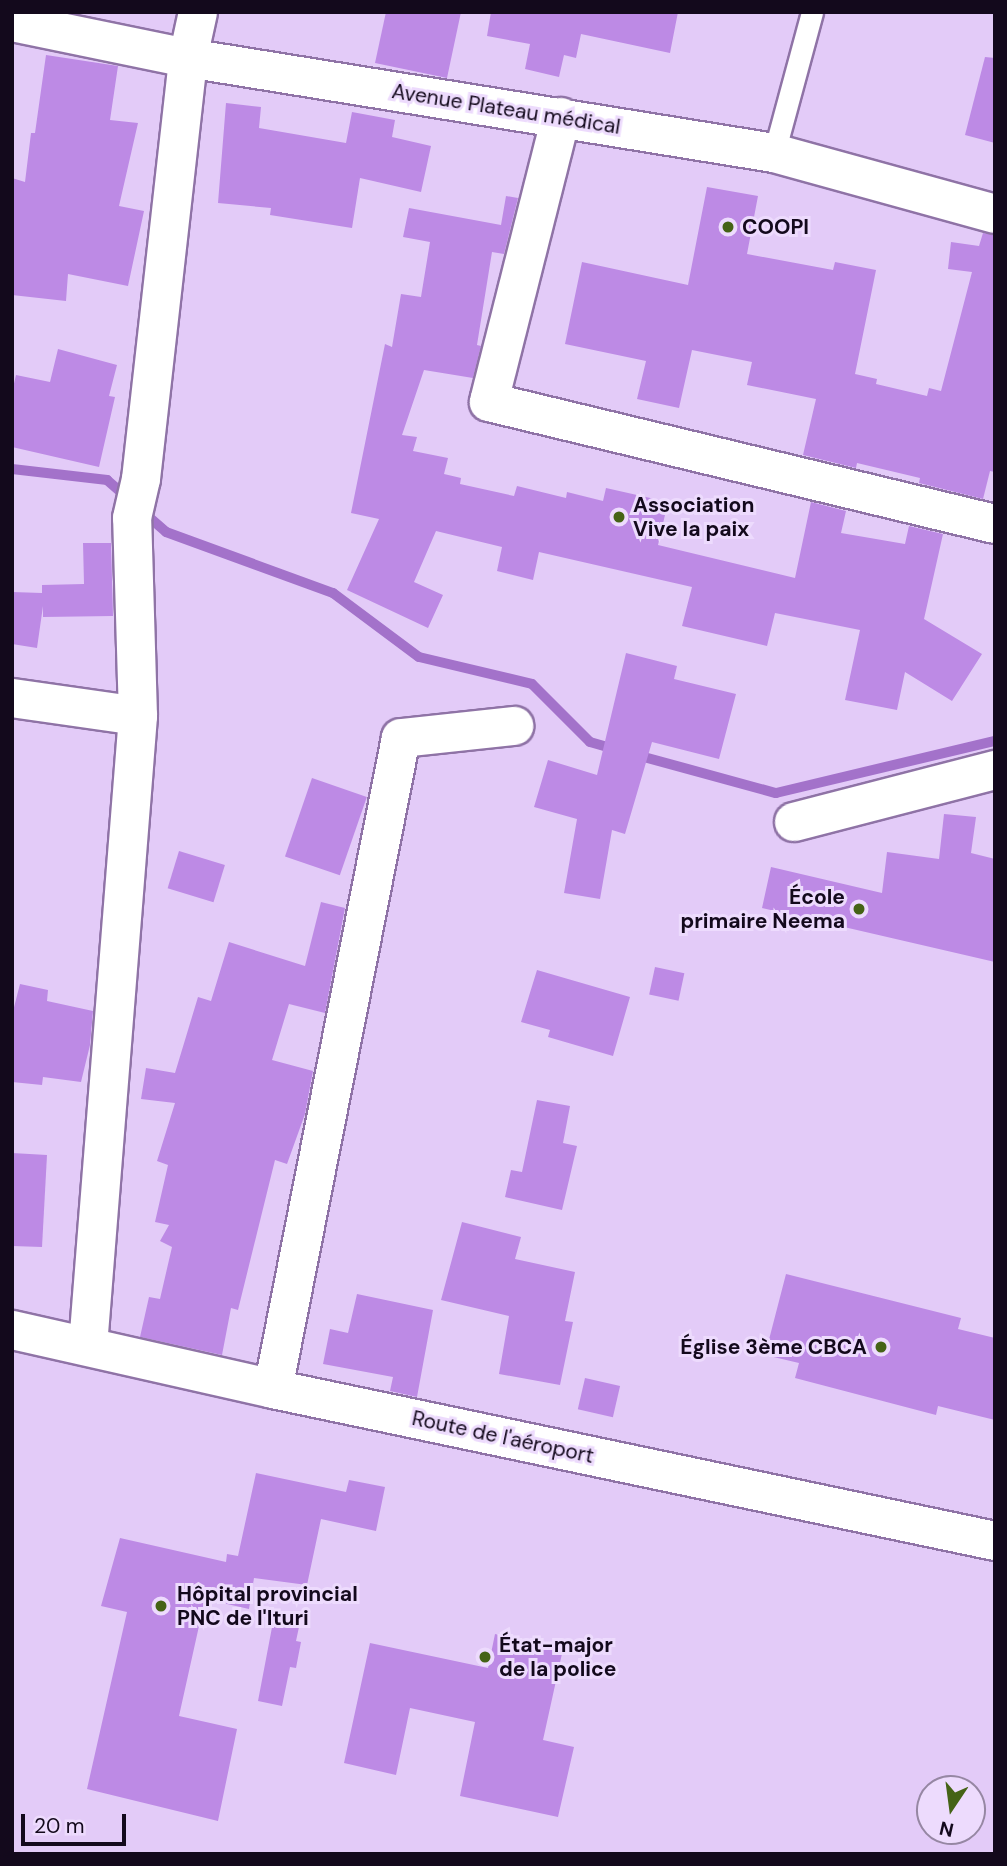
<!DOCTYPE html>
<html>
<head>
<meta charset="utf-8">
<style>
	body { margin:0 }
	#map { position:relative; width:1007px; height:1866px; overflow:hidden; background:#e3cbf8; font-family:"DM Sans",sans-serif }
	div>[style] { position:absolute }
	.stream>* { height:10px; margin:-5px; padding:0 5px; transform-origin:5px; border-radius:5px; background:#a372ca }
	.building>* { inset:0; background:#bd8ae5; transform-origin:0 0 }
	.roads { filter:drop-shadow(2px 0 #8f73a6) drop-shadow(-2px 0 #8f73a6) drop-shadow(0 2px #8f73a6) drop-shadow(0 -2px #8f73a6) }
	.service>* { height:21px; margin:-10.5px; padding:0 10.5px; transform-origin:10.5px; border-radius:10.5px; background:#fff }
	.minor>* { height:38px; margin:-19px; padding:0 19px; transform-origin:19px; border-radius:19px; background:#fff }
	.tertiary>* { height:38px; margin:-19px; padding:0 19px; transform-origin:19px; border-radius:19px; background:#fff }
	.dots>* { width:19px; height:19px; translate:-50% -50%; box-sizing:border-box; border:4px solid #eddbfd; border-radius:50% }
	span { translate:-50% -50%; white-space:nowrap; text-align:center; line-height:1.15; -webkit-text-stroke:6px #eddbfd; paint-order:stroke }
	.street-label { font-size:21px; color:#13091c }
	.poi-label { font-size:21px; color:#13091c; font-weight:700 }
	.left { translate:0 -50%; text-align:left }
	.right { translate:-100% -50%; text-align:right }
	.frame { position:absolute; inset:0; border:14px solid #13091c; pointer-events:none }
	.north { position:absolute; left:916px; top:1775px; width:70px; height:70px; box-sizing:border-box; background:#eddbfd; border:2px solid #9687a3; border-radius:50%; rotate:193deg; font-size:19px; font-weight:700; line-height:28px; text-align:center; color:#13091c }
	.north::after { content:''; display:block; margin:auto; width:24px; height:32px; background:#456316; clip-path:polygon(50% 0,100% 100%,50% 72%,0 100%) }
	.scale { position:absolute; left:21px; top:1814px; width:105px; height:32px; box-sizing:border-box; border:4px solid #13091c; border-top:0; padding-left:9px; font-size:21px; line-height:24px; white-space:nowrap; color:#13091c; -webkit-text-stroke:5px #eddbfd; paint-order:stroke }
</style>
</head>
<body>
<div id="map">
	<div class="stream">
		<i style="left:12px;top:469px;width:96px;rotate:6.6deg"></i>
		<i style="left:107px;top:480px;width:28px;rotate:41deg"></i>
		<i style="left:142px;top:511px;width:32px;rotate:41deg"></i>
		<i style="left:166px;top:532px;width:178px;rotate:20.1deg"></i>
		<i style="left:333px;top:593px;width:107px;rotate:36.7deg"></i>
		<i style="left:419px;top:657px;width:116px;rotate:13.4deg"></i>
		<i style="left:532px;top:684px;width:82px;rotate:45deg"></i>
		<i style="left:590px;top:742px;width:29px;rotate:16deg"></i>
		<i style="left:633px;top:754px;width:148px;rotate:15.3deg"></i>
		<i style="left:776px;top:793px;width:225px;rotate:-13.4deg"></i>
	</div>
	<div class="building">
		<i style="clip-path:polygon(386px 12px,461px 12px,447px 78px,375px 63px)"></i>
		<i style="clip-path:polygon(491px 12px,678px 12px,670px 53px,581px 34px,576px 58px,564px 55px,559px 77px,525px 69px,530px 44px,487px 36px)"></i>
		<i style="clip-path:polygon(46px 55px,118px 66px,110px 120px,138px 123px,119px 206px,144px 211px,128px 286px,68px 274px,66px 301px,12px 295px,12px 178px,25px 182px,31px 133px,35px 133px)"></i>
		<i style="clip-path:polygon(985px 57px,995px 58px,995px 143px,965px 135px)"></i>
		<i style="clip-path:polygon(226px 103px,261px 107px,259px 128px,346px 143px,352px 112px,395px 120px,392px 137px,431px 146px,421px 192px,360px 178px,352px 228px,270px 215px,271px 208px,218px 203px)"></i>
		<i style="clip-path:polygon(707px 187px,758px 196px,747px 254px,833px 270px,835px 262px,876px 270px,855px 374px,877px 379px,876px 384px,927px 396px,929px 388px,941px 391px,972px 272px,948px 269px,951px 242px,979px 246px,983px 233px,995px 235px,995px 472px,990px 471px,983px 499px,919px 483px,920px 478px,857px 463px,856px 468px,803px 455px,816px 399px,747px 385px,752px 362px,692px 350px,679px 408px,637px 399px,646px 361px,565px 344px,582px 262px,688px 285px)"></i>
		<i style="clip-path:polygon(506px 196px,518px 198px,504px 254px,492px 252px,477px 345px,481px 346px,473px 378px,424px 370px,402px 435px,417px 437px,413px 451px,448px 458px,444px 474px,461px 478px,460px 484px,514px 496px,517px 486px,566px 498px,567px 492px,603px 501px,606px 488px,668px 502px,658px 545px,795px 578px,811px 502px,846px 511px,841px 533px,905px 544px,909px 526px,943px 534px,924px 619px,982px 654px,952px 701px,905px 672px,897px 710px,845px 700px,860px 630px,775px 613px,767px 646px,682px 626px,692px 587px,539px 552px,533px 580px,497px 571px,502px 547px,436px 531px,414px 582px,443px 595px,428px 628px,347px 590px,379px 519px,351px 513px,385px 344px,392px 347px,401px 294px,421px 297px,430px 242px,403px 237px,409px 208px,501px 225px)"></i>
		<i style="clip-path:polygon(58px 349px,117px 365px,109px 396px,115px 397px,99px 467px,12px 447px,12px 392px,16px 375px,50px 382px)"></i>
		<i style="clip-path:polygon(83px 543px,111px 543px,113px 616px,43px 617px,43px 606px,37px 648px,12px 644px,12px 592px,42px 593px,42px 585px,84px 584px)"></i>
		<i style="clip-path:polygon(626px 653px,677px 666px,674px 679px,736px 694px,719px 759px,652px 742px,625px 834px,612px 830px,600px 899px,564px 893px,577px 819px,534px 807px,548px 760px,597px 775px)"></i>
		<i style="left:312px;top:778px;width:58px;height:83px;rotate:19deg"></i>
		<i style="clip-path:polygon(944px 814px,976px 817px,971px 853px,995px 859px,995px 962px,762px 908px,771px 867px,882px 893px,887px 852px,939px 859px)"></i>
		<i style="left:179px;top:851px;width:48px;height:39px;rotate:17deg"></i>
		<i style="clip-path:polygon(321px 902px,345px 908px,325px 1013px,289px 1004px,272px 1060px,313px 1071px,305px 1114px,287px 1164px,275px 1160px,238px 1310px,231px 1308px,222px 1355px,140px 1337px,149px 1297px,160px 1299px,172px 1247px,160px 1241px,169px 1225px,155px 1222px,168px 1165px,157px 1161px,175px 1103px,141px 1099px,146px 1068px,175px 1073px,198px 997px,211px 1001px,229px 942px,305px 966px)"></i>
		<i style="left:655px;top:967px;width:30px;height:28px;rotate:12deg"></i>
		<i style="clip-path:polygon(537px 970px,630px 997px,613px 1056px,548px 1037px,550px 1030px,521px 1022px)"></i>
		<i style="clip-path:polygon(20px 984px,48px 990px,47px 1001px,93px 1011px,90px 1045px,81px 1082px,43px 1077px,42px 1085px,12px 1082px,12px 1015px)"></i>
		<i style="clip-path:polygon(537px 1100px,570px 1106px,563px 1143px,577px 1146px,562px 1210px,505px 1197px,511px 1170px,522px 1172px)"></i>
		<i style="clip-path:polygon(12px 1153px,47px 1155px,42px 1247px,12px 1246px)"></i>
		<i style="clip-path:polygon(462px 1222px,521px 1237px,515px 1259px,575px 1272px,565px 1321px,573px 1322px,560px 1385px,499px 1374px,509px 1316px,441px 1300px)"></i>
		<i style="clip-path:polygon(786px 1274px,961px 1318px,958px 1329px,995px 1338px,995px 1420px,938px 1406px,936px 1415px,795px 1378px,799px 1363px,765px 1355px)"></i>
		<i style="clip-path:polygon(357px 1294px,433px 1310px,417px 1397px,390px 1391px,393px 1377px,323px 1364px,330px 1329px,348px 1333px)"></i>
		<i style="left:585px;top:1378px;width:36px;height:32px;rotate:13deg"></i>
		<i style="clip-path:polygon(256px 1473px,346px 1492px,349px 1480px,385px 1487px,376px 1531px,321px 1519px,307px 1585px,254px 1578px,249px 1609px,205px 1599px,179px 1716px,237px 1729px,218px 1821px,87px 1789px,127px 1612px,101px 1606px,120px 1538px,226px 1562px,227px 1554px,238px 1556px)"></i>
		<i style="clip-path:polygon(273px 1622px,299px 1627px,296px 1641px,301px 1642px,296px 1668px,290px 1667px,282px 1706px,258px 1701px)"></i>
		<i style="clip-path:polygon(495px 1634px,563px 1649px,543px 1740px,574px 1747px,558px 1817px,460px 1796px,475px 1722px,410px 1708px,396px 1775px,344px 1763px,370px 1643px,488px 1668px)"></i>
	</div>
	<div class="roads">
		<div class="service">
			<i style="left:774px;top:153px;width:146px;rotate:-74.9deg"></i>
		</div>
		<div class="minor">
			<i style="left:12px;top:22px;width:180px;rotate:11.6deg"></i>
			<i style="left:188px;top:58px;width:594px;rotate:9.21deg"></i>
			<i style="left:774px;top:153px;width:229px;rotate:15.4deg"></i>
			<i style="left:561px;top:117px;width:294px;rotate:104.2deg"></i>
			<i style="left:489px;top:402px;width:520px;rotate:13.56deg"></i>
			<i style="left:12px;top:698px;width:127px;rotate:8.1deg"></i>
			<i style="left:794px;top:822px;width:208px;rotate:-14.5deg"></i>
			<i style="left:88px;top:1346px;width:632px;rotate:-85.46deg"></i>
			<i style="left:138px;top:716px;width:198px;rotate:-91.7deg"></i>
			<i style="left:132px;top:518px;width:40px;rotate:-77deg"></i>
			<i style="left:141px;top:479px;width:424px;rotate:-83.6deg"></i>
			<i style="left:188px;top:58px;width:47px;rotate:-77.7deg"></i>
			<i style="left:273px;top:1389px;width:663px;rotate:-78.88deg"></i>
			<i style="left:401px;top:738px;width:114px;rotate:-6.1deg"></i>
		</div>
		<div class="tertiary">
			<i style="left:12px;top:1330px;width:268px;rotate:12.7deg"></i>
			<i style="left:273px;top:1389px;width:738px;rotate:11.89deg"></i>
		</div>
	</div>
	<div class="dots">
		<i style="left:728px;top:227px;background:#456316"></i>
		<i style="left:619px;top:517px;background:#456316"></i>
		<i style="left:859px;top:909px;background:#456316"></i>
		<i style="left:881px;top:1347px;background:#456316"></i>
		<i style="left:161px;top:1606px;background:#456316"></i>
		<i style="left:485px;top:1657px;background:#456316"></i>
	</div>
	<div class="street-label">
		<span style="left:506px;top:109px;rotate:9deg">Avenue Plateau médical</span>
		<span style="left:503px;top:1437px;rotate:12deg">Route de l'aéroport</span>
	</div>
	<div class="poi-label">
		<span class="left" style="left:742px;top:227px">COOPI</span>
		<span class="left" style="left:633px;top:517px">Association<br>Vive la paix</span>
		<span class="right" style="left:845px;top:909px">École<br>primaire Neema</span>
		<span class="right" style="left:867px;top:1347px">Église 3ème CBCA</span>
		<span class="left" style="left:177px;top:1606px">Hôpital provincial<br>PNC de l'Ituri</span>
		<span class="left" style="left:499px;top:1657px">État-major<br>de la police</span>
	</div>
	<div class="frame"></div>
	<div class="north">N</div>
	<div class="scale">20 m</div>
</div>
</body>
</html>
